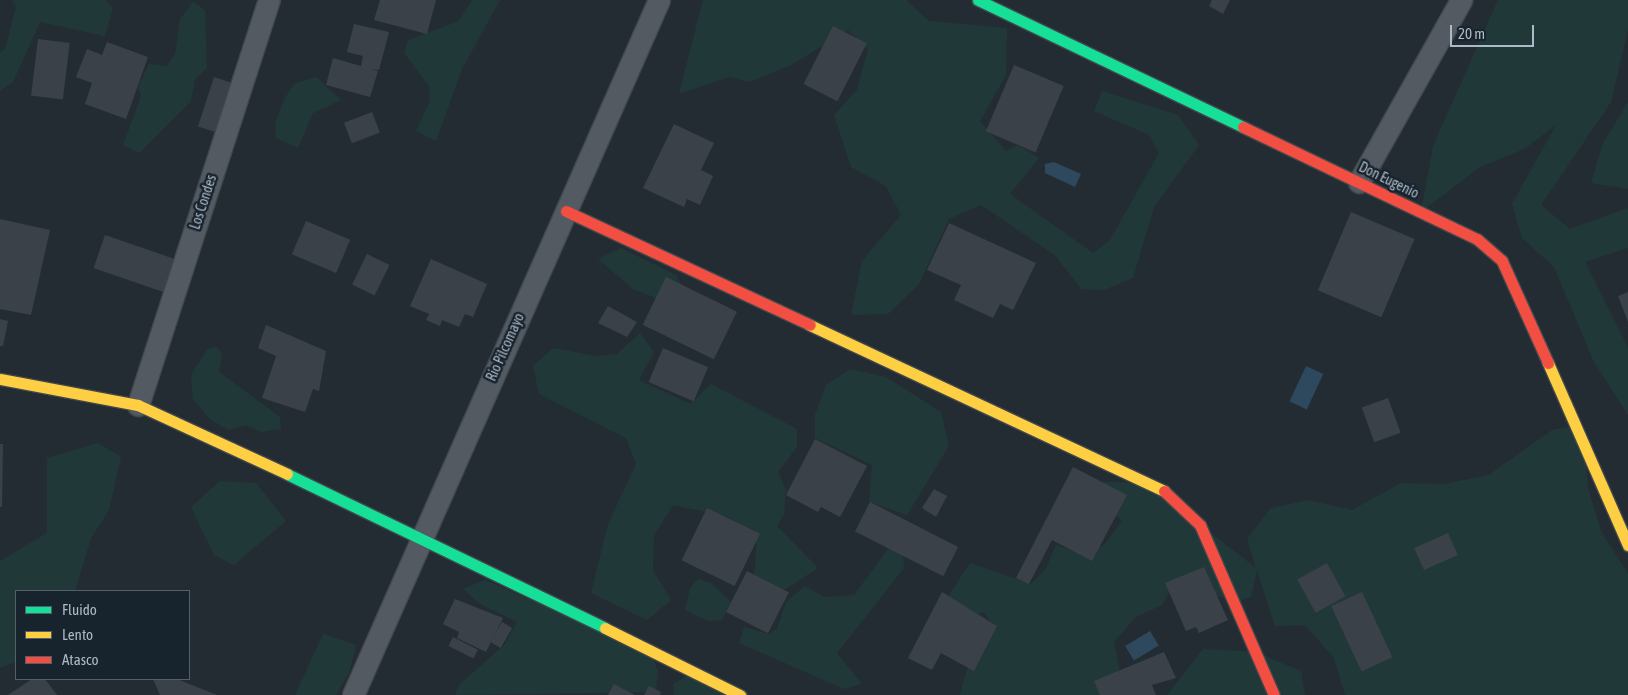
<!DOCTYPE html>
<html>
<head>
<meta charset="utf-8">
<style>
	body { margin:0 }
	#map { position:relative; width:1628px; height:695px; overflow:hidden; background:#242c33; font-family:"Asap Condensed",sans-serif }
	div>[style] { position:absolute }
	.green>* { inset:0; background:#213839 }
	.water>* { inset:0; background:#2e485e; transform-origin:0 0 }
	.building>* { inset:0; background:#3b4148; transform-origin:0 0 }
	.roads { filter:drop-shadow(1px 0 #42484d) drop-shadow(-1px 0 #42484d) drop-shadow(0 1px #42484d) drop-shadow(0 -1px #42484d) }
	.street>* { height:21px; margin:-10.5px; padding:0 10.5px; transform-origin:10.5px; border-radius:10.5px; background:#545a62 }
	.fast>* { height:11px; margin:-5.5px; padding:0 5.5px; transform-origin:5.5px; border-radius:5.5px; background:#16e098 }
	.slow>* { height:11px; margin:-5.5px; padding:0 5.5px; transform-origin:5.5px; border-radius:5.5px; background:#ffcf43 }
	.jam>* { height:11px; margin:-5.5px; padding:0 5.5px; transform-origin:5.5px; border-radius:5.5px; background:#f24e42 }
	span { translate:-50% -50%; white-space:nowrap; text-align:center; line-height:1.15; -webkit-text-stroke:5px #17232d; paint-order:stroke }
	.street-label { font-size:14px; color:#acb9c6 }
	.legend { position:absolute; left:15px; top:590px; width:175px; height:90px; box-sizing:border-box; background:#17232d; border:1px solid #535f6a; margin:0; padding:6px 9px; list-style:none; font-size:15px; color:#acb9c6 }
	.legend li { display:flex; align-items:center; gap:10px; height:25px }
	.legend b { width:25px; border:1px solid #535f6a }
	.scale { position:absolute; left:1450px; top:25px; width:84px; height:22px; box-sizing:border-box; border:2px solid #acb9c6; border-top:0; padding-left:6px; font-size:15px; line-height:18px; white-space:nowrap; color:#acb9c6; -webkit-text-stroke:4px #17232d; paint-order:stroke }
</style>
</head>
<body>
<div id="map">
	<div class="green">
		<i style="clip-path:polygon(12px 0,106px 0,113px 8px,105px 36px,40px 22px,13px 82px,0 91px,0 52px,5px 49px,16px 7px)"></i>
		<i style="clip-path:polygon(472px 0,500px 0,462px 69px,436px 141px,416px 131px,430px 101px,429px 86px,404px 53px,408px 40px,459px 21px)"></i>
		<i style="clip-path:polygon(703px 0,906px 0,929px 21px,1007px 28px,1006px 75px,980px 121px,1006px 151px,1018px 145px,1039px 158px,1010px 194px,1093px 253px,1110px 240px,1159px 153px,1149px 135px,1094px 111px,1102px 91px,1178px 115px,1199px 145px,1154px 207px,1133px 278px,1104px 290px,1081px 289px,1055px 255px,981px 205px,949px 219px,919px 284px,888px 314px,851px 315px,862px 261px,901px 215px,886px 186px,851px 167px,834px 115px,857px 90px,868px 49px,848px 30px,791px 65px,750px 82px,729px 77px,679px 94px)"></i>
		<i style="clip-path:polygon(1498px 0,1628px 0,1628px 30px,1611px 102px,1541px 205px,1570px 229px,1628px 208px,1628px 248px,1585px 262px,1628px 347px,1628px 415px,1594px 362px,1554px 267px,1522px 238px,1512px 204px,1556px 125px,1524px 149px,1480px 167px,1421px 212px,1433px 146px)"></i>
		<i style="clip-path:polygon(193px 2px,205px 10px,207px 68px,195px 79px,191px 101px,139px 153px,123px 145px,141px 96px,138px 87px,149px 64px,167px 66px,175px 54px,180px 19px)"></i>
		<i style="clip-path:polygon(316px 77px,341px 100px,313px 113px,298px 148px,276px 138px,275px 123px,285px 98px,294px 84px)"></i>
		<i style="clip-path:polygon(1628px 102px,1628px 189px,1591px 183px,1603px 143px)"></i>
		<i style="clip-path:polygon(621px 248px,676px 275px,684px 290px,669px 303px,633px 289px,598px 259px)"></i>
		<i style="clip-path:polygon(640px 333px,654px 352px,639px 380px,690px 404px,711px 384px,797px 429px,797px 447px,778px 472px,786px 490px,784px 514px,777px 526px,818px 568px,787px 588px,753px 600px,757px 533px,725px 516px,673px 505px,654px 535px,653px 570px,671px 600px,647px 620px,591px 593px,608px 524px,636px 464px,626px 438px,539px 394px,533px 366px,553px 348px,596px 356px,617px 354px)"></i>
		<i style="clip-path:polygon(216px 346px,222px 354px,219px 372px,280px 417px,281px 429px,261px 432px,246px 425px,228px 430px,209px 418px,193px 399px,191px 375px,207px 350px)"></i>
		<i style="clip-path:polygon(850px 369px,886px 377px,941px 412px,949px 446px,907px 515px,869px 502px,872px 465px,815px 438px,815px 415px,826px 385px)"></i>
		<i style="clip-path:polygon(1568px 427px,1585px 446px,1588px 488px,1601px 531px,1628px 574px,1628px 695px,1345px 695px,1334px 658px,1305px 625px,1275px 626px,1257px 570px,1251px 597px,1234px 602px,1175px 581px,1162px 605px,1136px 617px,1114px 642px,1120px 671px,1106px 695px,960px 695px,972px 650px,996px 628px,983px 612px,965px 619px,947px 598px,970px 563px,1031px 584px,1046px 568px,1056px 545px,1085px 556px,1104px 545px,1122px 521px,1083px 481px,1147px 483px,1256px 568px,1247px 539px,1271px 508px,1308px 500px,1352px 510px,1401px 483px,1444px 484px,1489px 475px,1552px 430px)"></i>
		<i style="clip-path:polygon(98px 443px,121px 457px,109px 510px,91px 538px,75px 591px,16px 591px,16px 662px,0 668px,0 561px,47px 533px,47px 458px)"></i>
		<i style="clip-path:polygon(220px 481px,256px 483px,286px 521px,234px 565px,214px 555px,191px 507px)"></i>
		<i style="clip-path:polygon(888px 549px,903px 551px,904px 568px,837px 653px,862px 684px,844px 689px,739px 643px,744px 627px,769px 634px,777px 629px,786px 602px,805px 586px,824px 597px,854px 595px)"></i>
		<i style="clip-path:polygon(698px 579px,711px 583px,731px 602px,722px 620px,708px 621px,685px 610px,690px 588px)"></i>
		<i style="clip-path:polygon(485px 580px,650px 651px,658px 671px,656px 692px,455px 695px,460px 684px,505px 644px,517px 622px,480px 604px,463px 589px)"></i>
		<i style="clip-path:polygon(323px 634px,356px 645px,349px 673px,336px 695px,295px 695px)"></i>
		<i style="clip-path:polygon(1203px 649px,1256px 652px,1301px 671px,1305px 695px,1167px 695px)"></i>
		<i style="clip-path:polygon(694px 672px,740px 695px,674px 695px,673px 684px)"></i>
	</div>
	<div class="water">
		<i style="clip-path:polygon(1054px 162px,1081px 174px,1075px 187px,1045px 173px,1045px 164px)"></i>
		<i style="left:1306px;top:366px;width:19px;height:39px;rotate:25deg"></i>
		<i style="left:1150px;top:631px;width:17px;height:29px;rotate:59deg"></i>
	</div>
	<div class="building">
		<i style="clip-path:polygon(380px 0,436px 0,427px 34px,374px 20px)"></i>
		<i style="clip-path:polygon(1212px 0,1230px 0,1223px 14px,1209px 6px)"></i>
		<i style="clip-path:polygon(354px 24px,389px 32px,379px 70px,372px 69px,378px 71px,370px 97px,326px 85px,333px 58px,361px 66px,363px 56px,347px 52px)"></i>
		<i style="left:833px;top:26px;width:38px;height:65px;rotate:27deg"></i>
		<i style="left:38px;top:39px;width:32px;height:57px;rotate:7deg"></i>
		<i style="clip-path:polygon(107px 42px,148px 57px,126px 119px,85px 104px,92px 83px,76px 77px,87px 49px,102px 55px)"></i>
		<i style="left:1014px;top:65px;width:54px;height:72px;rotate:23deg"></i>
		<i style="left:214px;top:77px;width:28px;height:52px;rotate:18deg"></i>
		<i style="left:372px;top:112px;width:22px;height:30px;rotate:69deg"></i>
		<i style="clip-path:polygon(674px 124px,714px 143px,701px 170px,713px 176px,700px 205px,687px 199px,684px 207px,643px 188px)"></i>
		<i style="left:1351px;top:212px;width:69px;height:85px;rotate:23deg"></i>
		<i style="clip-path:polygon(0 219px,50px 230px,31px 315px,0 309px)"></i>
		<i style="left:306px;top:221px;width:48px;height:36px;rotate:23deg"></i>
		<i style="clip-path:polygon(949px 223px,1036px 263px,1013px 310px,1000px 304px,993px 318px,954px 300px,961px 285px,927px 270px)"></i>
		<i style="left:105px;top:235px;width:82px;height:35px;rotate:19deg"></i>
		<i style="left:367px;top:254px;width:25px;height:34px;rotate:26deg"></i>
		<i style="clip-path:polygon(431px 259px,487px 284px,473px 317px,465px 314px,459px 327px,442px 320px,440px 326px,426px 320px,429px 314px,410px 306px)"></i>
		<i style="left:666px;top:277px;width:79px;height:53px;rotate:26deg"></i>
		<i style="clip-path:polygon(1628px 292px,1628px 322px,1618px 296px)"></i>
		<i style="clip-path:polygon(608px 306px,637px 322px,627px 337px,598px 323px)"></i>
		<i style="clip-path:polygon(0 319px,8px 321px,3px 346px,0 346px)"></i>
		<i style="clip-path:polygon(266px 325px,326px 351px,319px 391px,313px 389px,305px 412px,262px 398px,276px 356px,258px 348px)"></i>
		<i style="left:663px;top:348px;width:49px;height:37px;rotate:23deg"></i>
		<i style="left:1388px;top:398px;width:37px;height:28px;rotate:70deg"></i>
		<i style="clip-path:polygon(815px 439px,867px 466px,840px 517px,821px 507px,818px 512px,786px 495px)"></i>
		<i style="clip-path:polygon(0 444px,3px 444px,2px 507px,0 507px)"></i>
		<i style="clip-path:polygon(1073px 467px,1127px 495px,1092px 561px,1052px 540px,1029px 584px,1016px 578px)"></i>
		<i style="clip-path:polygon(934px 489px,947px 496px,936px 517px,922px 508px)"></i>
		<i style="left:870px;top:502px;width:99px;height:33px;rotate:27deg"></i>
		<i style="left:707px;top:508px;width:59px;height:58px;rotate:26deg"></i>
		<i style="left:1448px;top:533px;width:24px;height:37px;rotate:66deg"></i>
		<i style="left:1327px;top:563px;width:38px;height:34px;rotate:61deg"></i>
		<i style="clip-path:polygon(1204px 567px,1228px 620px,1199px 633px,1196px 627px,1186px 631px,1165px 583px)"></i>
		<i style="left:747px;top:571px;width:47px;height:46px;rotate:27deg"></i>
		<i style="clip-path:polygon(942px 592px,997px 626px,974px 671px,941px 653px,932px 670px,908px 658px)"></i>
		<i style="left:1362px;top:592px;width:72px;height:34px;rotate:65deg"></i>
		<i style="clip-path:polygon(455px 599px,503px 618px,486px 652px,457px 638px,459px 632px,443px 624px)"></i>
		<i style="left:502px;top:622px;width:12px;height:23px;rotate:31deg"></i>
		<i style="left:453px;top:637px;width:28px;height:10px;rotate:27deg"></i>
		<i style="clip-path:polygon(1164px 652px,1176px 678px,1152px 685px,1156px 695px,1100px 695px,1094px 681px)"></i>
		<i style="clip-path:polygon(32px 679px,45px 679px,57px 695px,8px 695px)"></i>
		<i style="clip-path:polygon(153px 679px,177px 679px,217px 695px,160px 695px)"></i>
		<i style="clip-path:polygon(614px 684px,635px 695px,608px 695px)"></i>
		<i style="clip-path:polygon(649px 686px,661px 692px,660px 695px,644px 695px)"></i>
	</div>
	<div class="roads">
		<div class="street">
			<i style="left:1359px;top:182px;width:209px;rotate:-60.7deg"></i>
			<i style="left:138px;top:405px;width:426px;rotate:-72.1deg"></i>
			<i style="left:353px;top:695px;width:759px;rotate:-66.24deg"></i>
		</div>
		<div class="fast">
			<i style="left:978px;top:0;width:294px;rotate:25.6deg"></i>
			<i style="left:287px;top:474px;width:353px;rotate:25.8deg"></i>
		</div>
		<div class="slow">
			<i style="left:810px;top:325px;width:391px;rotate:25.1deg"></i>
			<i style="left:1548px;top:363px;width:199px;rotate:66.3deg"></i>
			<i style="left:0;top:379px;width:140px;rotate:10.7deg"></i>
			<i style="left:138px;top:405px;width:164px;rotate:24.8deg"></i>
			<i style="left:605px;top:628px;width:151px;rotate:26.4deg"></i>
		</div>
		<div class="jam">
			<i style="left:1243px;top:127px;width:259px;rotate:25.6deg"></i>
			<i style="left:1477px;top:239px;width:33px;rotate:41deg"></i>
			<i style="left:1502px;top:261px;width:112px;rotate:65.7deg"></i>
			<i style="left:566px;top:211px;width:269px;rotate:25deg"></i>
			<i style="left:1164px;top:491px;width:50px;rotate:43.4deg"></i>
			<i style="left:1200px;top:525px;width:185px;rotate:66.5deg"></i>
		</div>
	</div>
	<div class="street-label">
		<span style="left:1389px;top:180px;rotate:26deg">Don Eugenio</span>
		<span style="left:203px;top:202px;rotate:-72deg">Los Condes</span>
		<span style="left:505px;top:347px;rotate:-66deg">Rio Pilcomayo</span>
	</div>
	<ul class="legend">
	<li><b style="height:6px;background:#16e098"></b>Fluido</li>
	<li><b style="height:6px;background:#ffcf43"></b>Lento</li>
	<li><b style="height:6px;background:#f24e42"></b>Atasco</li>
	</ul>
	<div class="scale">20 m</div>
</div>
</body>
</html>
